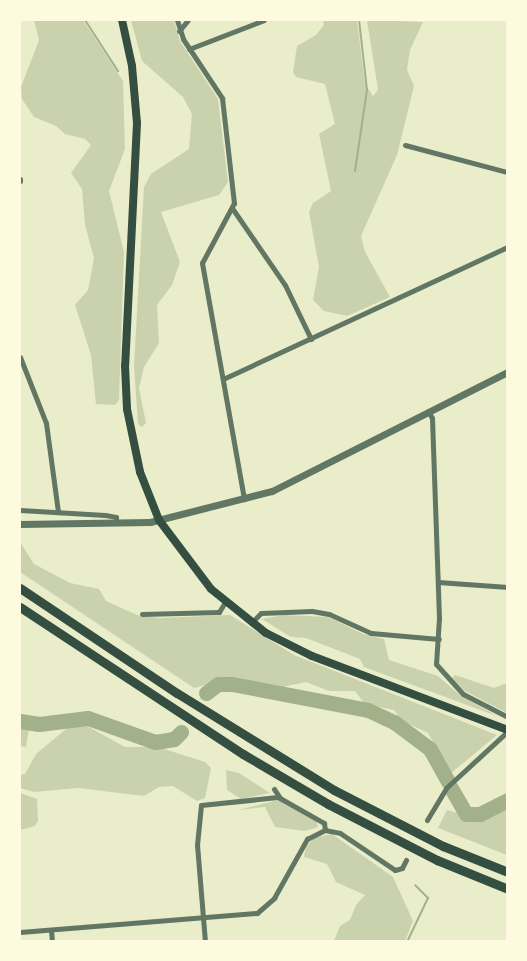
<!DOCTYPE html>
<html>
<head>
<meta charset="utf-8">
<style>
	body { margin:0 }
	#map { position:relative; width:527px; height:961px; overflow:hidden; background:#e9edc9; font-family:"Sofia Sans Condensed",sans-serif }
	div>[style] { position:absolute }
	.green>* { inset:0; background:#cad2ad }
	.stream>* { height:2px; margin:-1px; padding:0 1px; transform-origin:1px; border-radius:1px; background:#a3b18a }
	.river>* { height:15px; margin:-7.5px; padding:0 7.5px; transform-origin:7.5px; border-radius:7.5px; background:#a3b18a }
	.minor>* { height:5px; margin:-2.5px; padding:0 2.5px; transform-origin:2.5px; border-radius:2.5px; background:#617663 }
	.tertiary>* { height:7px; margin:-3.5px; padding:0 3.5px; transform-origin:3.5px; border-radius:3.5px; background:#617663 }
	.secondary>* { height:8px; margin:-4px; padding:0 4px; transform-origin:4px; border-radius:4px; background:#344e41 }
	.motorway>* { height:9px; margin:-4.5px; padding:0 4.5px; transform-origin:4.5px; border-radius:4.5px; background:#344e41 }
	span { translate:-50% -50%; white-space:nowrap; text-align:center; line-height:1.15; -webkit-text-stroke:6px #fefae0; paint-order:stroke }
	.frame { position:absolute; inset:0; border:21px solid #fefae0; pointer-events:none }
</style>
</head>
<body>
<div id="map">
	<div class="green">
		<i style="clip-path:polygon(34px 20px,83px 20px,123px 81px,125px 149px,109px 191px,124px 252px,119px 400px,115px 405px,96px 404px,91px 355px,75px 305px,88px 290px,94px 258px,85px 225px,82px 189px,71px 173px,91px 145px,85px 139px,65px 134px,56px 126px,34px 117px,22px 99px,21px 87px,39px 40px)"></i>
		<i style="clip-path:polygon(131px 20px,174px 20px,180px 41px,218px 99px,228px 182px,219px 195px,161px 212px,180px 262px,172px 285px,157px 305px,159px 343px,144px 367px,139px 388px,146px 423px,142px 427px,138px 424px,134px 366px,144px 187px,151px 174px,189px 149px,192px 114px,183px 97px,142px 61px)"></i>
		<i style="clip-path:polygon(323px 20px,357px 20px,365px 84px,373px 96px,378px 90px,367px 20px,423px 22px,410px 50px,407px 70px,414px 86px,397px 155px,361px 236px,365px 252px,390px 297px,347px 316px,324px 311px,313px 300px,319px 267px,309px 212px,313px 203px,331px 191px,319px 134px,335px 124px,325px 84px,296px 77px,293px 72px,297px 46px,316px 35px,324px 25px)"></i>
		<i style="clip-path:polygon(20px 542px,34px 564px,70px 583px,99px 589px,106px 601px,137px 615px,160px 618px,230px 615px,294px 655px,497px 735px,450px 774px,428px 733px,401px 720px,394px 710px,365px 704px,355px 691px,329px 691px,306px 682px,273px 689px,225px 680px,194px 688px,20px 572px)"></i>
		<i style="clip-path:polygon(284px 615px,328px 617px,363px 634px,384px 639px,389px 660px,438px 676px,461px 696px,497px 716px,364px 667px,360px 659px,306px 638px,291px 637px,262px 619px)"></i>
		<i style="clip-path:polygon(455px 675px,494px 688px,507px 683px,507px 713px,465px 691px,452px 679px)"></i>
		<i style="clip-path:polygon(20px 724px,29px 729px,26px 747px,20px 746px)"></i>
		<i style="clip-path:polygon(72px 724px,85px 725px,125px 747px,158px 747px,205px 762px,211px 768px,205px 798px,197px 801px,173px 786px,159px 787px,144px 796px,78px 788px,34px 792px,20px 788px,20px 775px,25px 774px,36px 754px)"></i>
		<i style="clip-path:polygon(226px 770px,239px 773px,270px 793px,241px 799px,227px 790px)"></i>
		<i style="clip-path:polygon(20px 793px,37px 799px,38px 821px,35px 826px,20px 830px)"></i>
		<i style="clip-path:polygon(278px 800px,317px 822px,318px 827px,305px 831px,275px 827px,265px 807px,238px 810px)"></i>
		<i style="clip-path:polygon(507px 807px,507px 855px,438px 828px,447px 810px,478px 819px)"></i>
		<i style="clip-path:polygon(332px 834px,393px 877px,413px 921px,405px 941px,334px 941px,340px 926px,350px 920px,356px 905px,365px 895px,336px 882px,327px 864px,304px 857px,306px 847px,314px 838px)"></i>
	</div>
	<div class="stream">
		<i style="left:85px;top:20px;width:61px;rotate:57.1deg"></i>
		<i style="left:355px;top:171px;width:82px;rotate:-81.6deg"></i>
		<i style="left:367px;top:90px;width:70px;rotate:-96.5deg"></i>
		<i style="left:407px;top:942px;width:49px;rotate:-64.5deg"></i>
		<i style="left:428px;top:898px;width:18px;rotate:-135deg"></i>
	</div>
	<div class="river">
		<i style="left:206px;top:693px;width:15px;rotate:-37deg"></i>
		<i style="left:218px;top:684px;width:14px"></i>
		<i style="left:232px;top:684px;width:138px;rotate:10.8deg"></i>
		<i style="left:368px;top:710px;width:29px;rotate:25deg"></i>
		<i style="left:394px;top:722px;width:45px;rotate:36.9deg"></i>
		<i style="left:430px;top:749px;width:37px;rotate:61deg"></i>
		<i style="left:20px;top:721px;width:19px;rotate:9deg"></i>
		<i style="left:39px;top:724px;width:49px;rotate:-7deg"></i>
		<i style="left:88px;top:718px;width:71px;rotate:19.7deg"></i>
		<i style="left:155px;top:742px;width:19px;rotate:-9deg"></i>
		<i style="left:174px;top:739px;width:10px;rotate:-45deg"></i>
		<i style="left:451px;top:788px;width:30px;rotate:60deg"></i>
		<i style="left:466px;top:814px;width:14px"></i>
		<i style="left:480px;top:814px;width:31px;rotate:-27deg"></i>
	</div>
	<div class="minor">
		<i style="left:177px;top:20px;width:20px;rotate:72deg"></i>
		<i style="left:183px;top:39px;width:71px;rotate:56.5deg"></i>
		<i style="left:222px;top:98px;width:106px;rotate:83.5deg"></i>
		<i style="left:234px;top:203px;width:68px;rotate:118.1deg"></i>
		<i style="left:202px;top:263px;width:240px;rotate:79.9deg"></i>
		<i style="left:179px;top:31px;width:14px;rotate:-51deg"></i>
		<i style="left:189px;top:49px;width:80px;rotate:-21.1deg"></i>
		<i style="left:405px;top:145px;width:106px;rotate:14.8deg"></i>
		<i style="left:20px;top:179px;width:2px;rotate:90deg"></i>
		<i style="left:232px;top:208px;width:93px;rotate:55.5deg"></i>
		<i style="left:285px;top:285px;width:60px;rotate:64.3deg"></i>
		<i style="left:20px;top:357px;width:71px;rotate:68.5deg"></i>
		<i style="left:46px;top:423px;width:90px;rotate:82.3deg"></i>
		<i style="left:223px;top:379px;width:314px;rotate:-24.9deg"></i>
		<i style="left:428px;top:411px;width:8px;rotate:60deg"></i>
		<i style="left:432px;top:418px;width:200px;rotate:88deg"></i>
		<i style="left:439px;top:618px;width:46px;rotate:93.7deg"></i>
		<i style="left:436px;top:664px;width:40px;rotate:48deg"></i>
		<i style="left:463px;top:694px;width:51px;rotate:27.1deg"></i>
		<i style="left:20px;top:510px;width:85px;rotate:3.4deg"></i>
		<i style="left:105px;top:515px;width:11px;rotate:10deg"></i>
		<i style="left:116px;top:517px;width:6px;rotate:90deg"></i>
		<i style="left:438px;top:582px;width:70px;rotate:4.1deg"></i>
		<i style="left:142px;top:614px;width:77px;rotate:-1.5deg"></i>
		<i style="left:219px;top:612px;width:12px;rotate:-59deg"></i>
		<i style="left:251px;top:623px;width:14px;rotate:-45deg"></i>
		<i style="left:261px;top:613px;width:51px;rotate:-2.2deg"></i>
		<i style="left:312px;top:611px;width:17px;rotate:10deg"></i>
		<i style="left:329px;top:614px;width:46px;rotate:24.3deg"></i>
		<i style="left:371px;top:633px;width:68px;rotate:5deg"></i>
		<i style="left:274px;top:789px;width:11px;rotate:56deg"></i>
		<i style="left:427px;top:820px;width:37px;rotate:-59deg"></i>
		<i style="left:446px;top:788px;width:84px;rotate:-42.6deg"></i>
		<i style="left:51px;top:930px;width:12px;rotate:85deg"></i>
		<i style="left:20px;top:932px;width:238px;rotate:-4.6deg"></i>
		<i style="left:257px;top:913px;width:23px;rotate:-41deg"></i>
		<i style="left:274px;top:898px;width:68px;rotate:-60.8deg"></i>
		<i style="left:307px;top:839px;width:20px;rotate:-27deg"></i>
		<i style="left:325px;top:830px;width:15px;rotate:11deg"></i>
		<i style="left:340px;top:833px;width:66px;rotate:33.9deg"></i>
		<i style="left:395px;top:870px;width:7px;rotate:-16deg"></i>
		<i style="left:402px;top:868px;width:9px;rotate:-63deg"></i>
		<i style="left:205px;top:942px;width:97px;rotate:-94.7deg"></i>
		<i style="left:197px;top:845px;width:40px;rotate:-84.3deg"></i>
		<i style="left:201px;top:805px;width:77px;rotate:-5.9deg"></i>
		<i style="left:278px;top:797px;width:53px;rotate:29.5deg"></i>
		<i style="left:324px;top:823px;width:7px;rotate:82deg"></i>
	</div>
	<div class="tertiary">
		<i style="left:20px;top:524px;width:130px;rotate:-0.9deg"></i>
		<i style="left:150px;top:522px;width:126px;rotate:-14.3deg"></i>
		<i style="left:272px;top:491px;width:264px;rotate:-26.8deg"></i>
	</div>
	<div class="secondary">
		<i style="left:122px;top:20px;width:47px;rotate:77.7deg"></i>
		<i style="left:132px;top:66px;width:57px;rotate:85deg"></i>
		<i style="left:137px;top:123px;width:243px;rotate:92.8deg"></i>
		<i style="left:125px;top:366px;width:43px;rotate:87.3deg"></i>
		<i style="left:127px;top:409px;width:64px;rotate:78.3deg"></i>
		<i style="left:140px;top:472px;width:52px;rotate:68.4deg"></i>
		<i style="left:159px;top:520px;width:86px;rotate:53deg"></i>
		<i style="left:211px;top:589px;width:70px;rotate:38.7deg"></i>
		<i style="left:266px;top:633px;width:51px;rotate:26.6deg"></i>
		<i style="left:312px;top:656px;width:210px;rotate:20.7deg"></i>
	</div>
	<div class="motorway">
		<i style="left:20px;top:588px;width:189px;rotate:33.8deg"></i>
		<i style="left:177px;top:693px;width:185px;rotate:31.7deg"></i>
		<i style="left:334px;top:790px;width:123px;rotate:27.2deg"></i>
		<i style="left:443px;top:846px;width:70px;rotate:21.8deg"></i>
		<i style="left:20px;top:607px;width:267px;rotate:33.4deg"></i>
		<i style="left:243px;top:754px;width:99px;rotate:30.5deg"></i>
		<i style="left:328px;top:804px;width:123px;rotate:27.2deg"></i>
		<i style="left:437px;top:860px;width:77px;rotate:22.2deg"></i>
	</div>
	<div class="frame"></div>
</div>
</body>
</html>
